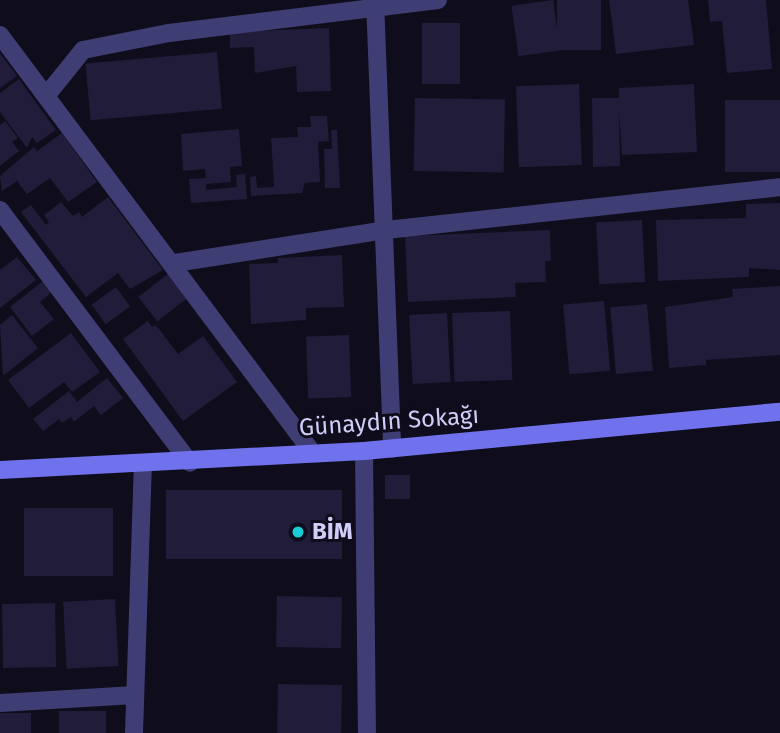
<!DOCTYPE html>
<html>
<head>
<meta charset="utf-8">
<style>
	body { margin:0 }
	#map { position:relative; width:780px; height:733px; overflow:hidden; background:#0f0d1b; font-family:"Fira Sans",sans-serif }
	div>[style] { position:absolute }
	.building>* { inset:0; background:#201c39; transform-origin:0 0 }
	.street>* { height:18px; margin:-9px; padding:0 9px; transform-origin:9px; border-radius:9px; background:#3e3e74 }
	.secondary>* { height:18px; margin:-9px; padding:0 9px; transform-origin:9px; border-radius:9px; background:#7072ed }
	.dots>* { width:19px; height:19px; translate:-50% -50%; box-sizing:border-box; border:4px solid #0f0d1b; border-radius:50% }
	span { translate:-50% -50%; white-space:nowrap; text-align:center; line-height:1.15; -webkit-text-stroke:6px #0f0d1b; paint-order:stroke }
	.street-label { font-size:24px; color:#d0cdf9 }
	.poi-label { font-size:24px; color:#d0cdf9; font-weight:700 }
	.left { translate:0 -50%; text-align:left }
</style>
</head>
<body>
<div id="map">
	<div class="building">
		<i style="left:553px;top:0;width:51px;height:42px;rotate:82deg"></i>
		<i style="left:557px;top:0;width:44px;height:50px"></i>
		<i style="clip-path:polygon(609px 0,688px 0,694px 45px,616px 54px)"></i>
		<i style="clip-path:polygon(708px 0,766px 0,772px 69px,727px 73px,722px 21px,710px 22px)"></i>
		<i style="left:422px;top:23px;width:38px;height:61px"></i>
		<i style="clip-path:polygon(329px 28px,331px 91px,297px 92px,296px 66px,255px 73px,254px 47px,230px 48px,230px 32px)"></i>
		<i style="left:217px;top:52px;width:57px;height:132px;rotate:85deg"></i>
		<i style="clip-path:polygon(0 53px,17px 76px,0 88px)"></i>
		<i style="clip-path:polygon(19px 79px,56px 130px,37px 143px,32px 137px,27px 148px,0 112px,0 93px)"></i>
		<i style="left:579px;top:84px;width:81px;height:63px;rotate:88deg"></i>
		<i style="clip-path:polygon(694px 84px,697px 152px,622px 155px,619px 111px,620px 166px,593px 167px,592px 98px,619px 98px,619px 88px)"></i>
		<i style="left:415px;top:98px;width:90px;height:73px;rotate:1deg"></i>
		<i style="left:780px;top:100px;width:72px;height:55px;rotate:90deg"></i>
		<i style="clip-path:polygon(310px 116px,327px 116px,329px 141px,318px 142px,320px 182px,305px 183px,302px 193px,251px 196px,250px 177px,256px 176px,257px 188px,274px 187px,271px 138px,298px 137px,297px 127px,311px 127px)"></i>
		<i style="clip-path:polygon(5px 121px,18px 138px,12px 142px,19px 151px,0 166px,0 125px)"></i>
		<i style="clip-path:polygon(239px 129px,242px 166px,230px 167px,231px 182px,206px 184px,206px 190px,237px 187px,236px 175px,245px 174px,247px 199px,191px 203px,189px 179px,206px 178px,205px 169px,183px 171px,181px 134px)"></i>
		<i style="clip-path:polygon(331px 130px,337px 130px,340px 188px,325px 188px,324px 149px,332px 149px)"></i>
		<i style="clip-path:polygon(62px 133px,97px 182px,68px 202px,50px 178px,27px 194px,17px 181px,2px 191px,0 176px,34px 147px,37px 151px)"></i>
		<i style="clip-path:polygon(108px 197px,163px 270px,130px 289px,118px 273px,86px 297px,21px 212px,31px 205px,46px 225px,49px 222px,44px 215px,61px 202px,73px 216px,79px 212px,82px 217px)"></i>
		<i style="clip-path:polygon(780px 203px,780px 270px,749px 268px,749px 277px,658px 281px,656px 220px,746px 218px,746px 204px)"></i>
		<i style="left:642px;top:220px;width:62px;height:46px;rotate:87deg"></i>
		<i style="clip-path:polygon(550px 230px,551px 261px,545px 261px,546px 282px,515px 283px,516px 297px,408px 302px,405px 236px)"></i>
		<i style="clip-path:polygon(342px 255px,344px 307px,306px 308px,306px 320px,251px 324px,249px 264px,278px 263px,278px 258px)"></i>
		<i style="clip-path:polygon(17px 257px,36px 280px,0 308px,0 270px)"></i>
		<i style="left:169px;top:273px;width:31px;height:39px;rotate:52deg"></i>
		<i style="clip-path:polygon(43px 281px,52px 292px,40px 302px,54px 319px,32px 336px,10px 307px)"></i>
		<i style="clip-path:polygon(780px 286px,780px 355px,706px 360px,706px 365px,669px 368px,665px 307px,733px 297px,732px 289px)"></i>
		<i style="left:116px;top:287px;width:24px;height:30px;rotate:54deg"></i>
		<i style="left:604px;top:301px;width:70px;height:41px;rotate:85deg"></i>
		<i style="left:647px;top:304px;width:67px;height:37px;rotate:85deg"></i>
		<i style="left:510px;top:311px;width:69px;height:58px;rotate:88deg"></i>
		<i style="left:447px;top:313px;width:69px;height:38px;rotate:87deg"></i>
		<i style="clip-path:polygon(12px 315px,38px 348px,3px 376px,0 325px)"></i>
		<i style="clip-path:polygon(148px 321px,152px 327px,156px 325px,178px 354px,203px 336px,237px 382px,183px 421px,123px 339px)"></i>
		<i style="clip-path:polygon(71px 333px,100px 372px,72px 392px,64px 382px,29px 408px,8px 380px)"></i>
		<i style="left:349px;top:335px;width:62px;height:43px;rotate:88deg"></i>
		<i style="clip-path:polygon(107px 378px,123px 398px,101px 415px,94px 406px,74px 422px,71px 417px,62px 423px,59px 419px,43px 431px,33px 419px,69px 391px,77px 402px)"></i>
		<i style="left:385px;top:475px;width:25px;height:24px"></i>
		<i style="left:342px;top:490px;width:69px;height:176px;rotate:90deg"></i>
		<i style="left:24px;top:508px;width:89px;height:68px"></i>
		<i style="left:277px;top:596px;width:65px;height:51px;rotate:1deg"></i>
		<i style="left:115px;top:599px;width:67px;height:52px;rotate:87deg"></i>
		<i style="left:55px;top:603px;width:64px;height:53px;rotate:89deg"></i>
		<i style="left:278px;top:684px;width:64px;height:49px;rotate:1deg"></i>
		<i style="left:59px;top:711px;width:47px;height:22px"></i>
		<i style="left:0;top:713px;width:31px;height:20px"></i>
	</div>
	<div class="street">
		<i style="left:375px;top:0;width:449px;rotate:87.8deg"></i>
		<i style="left:0;top:35px;width:521px;rotate:53.2deg"></i>
		<i style="left:46px;top:96px;width:59px;rotate:-51.2deg"></i>
		<i style="left:83px;top:50px;width:88px;rotate:-11.2deg"></i>
		<i style="left:169px;top:33px;width:271px;rotate:-7deg"></i>
		<i style="left:0;top:210px;width:316px;rotate:53.1deg"></i>
		<i style="left:175px;top:263px;width:214px;rotate:-8.9deg"></i>
		<i style="left:386px;top:230px;width:396px;rotate:-6.2deg"></i>
		<i style="left:364px;top:451px;width:282px;rotate:89.4deg"></i>
		<i style="left:0;top:703px;width:135px;rotate:-3.4deg"></i>
		<i style="left:134px;top:733px;width:267px;rotate:-88.1deg"></i>
	</div>
	<div class="secondary">
		<i style="left:0;top:470px;width:364px;rotate:-3deg"></i>
		<i style="left:364px;top:451px;width:418px;rotate:-5.4deg"></i>
	</div>
	<div class="dots">
		<i style="left:298px;top:532px;background:#1bccd7"></i>
	</div>
	<div class="street-label">
		<span style="left:389px;top:422px;rotate:-4deg">Günaydın Sokağı</span>
	</div>
	<div class="poi-label">
		<span class="left" style="left:312px;top:532px">BİM</span>
	</div>
</div>
</body>
</html>
